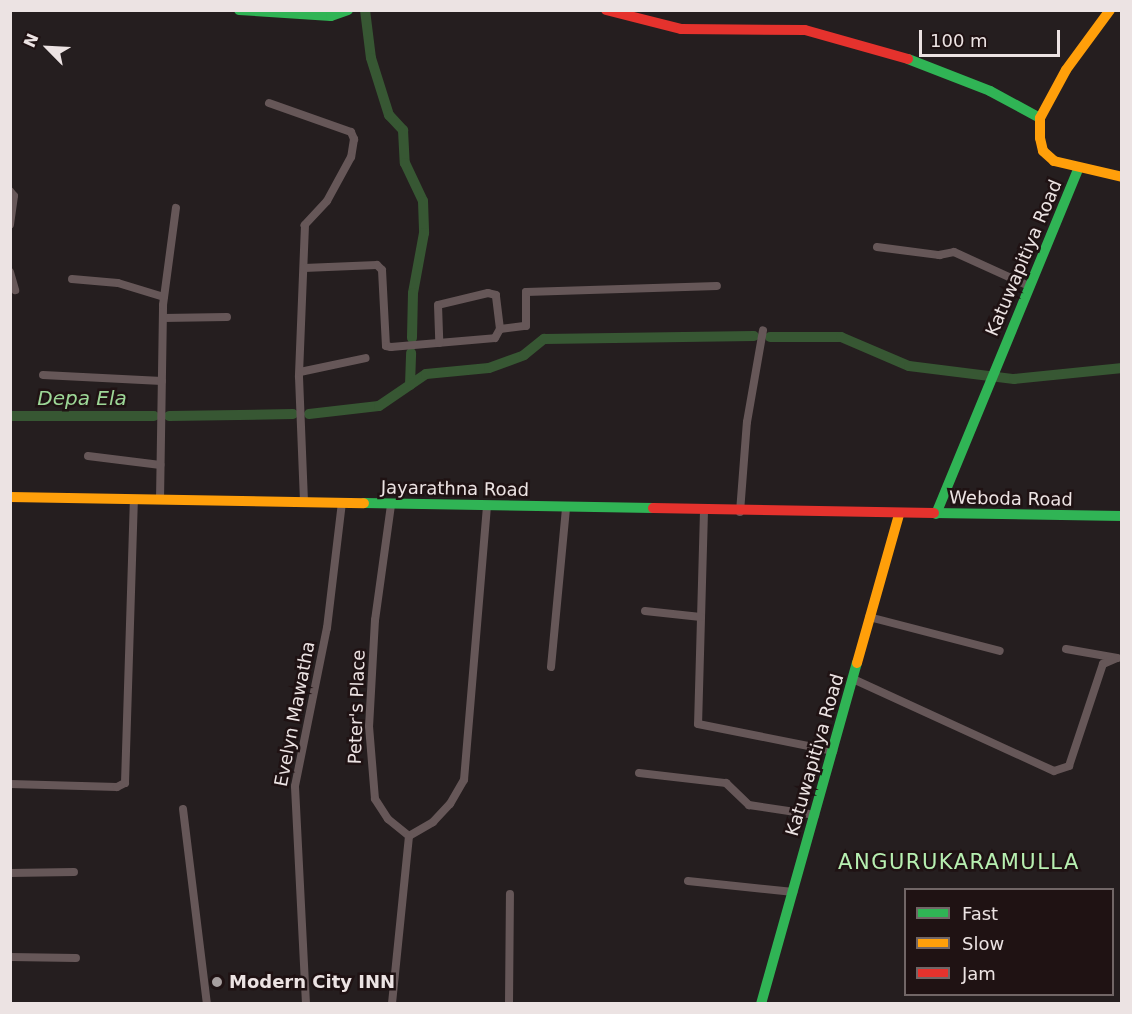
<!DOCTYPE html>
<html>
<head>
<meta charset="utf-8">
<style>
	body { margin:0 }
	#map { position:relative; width:1132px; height:1014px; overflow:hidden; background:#251e1f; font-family:"DejaVu Sans",sans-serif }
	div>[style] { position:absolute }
	.canal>* { height:10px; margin:-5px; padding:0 5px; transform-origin:5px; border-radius:5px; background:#375733 }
	.street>* { height:8px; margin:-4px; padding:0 4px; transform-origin:4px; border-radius:4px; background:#665758 }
	.fast>* { height:10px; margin:-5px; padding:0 5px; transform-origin:5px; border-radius:5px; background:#30b455 }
	.slow>* { height:10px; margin:-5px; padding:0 5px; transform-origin:5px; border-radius:5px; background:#ff9f0a }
	.jam>* { height:10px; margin:-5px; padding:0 5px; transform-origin:5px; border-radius:5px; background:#e5322d }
	.dots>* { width:16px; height:16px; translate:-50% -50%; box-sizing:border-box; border:3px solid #1f1213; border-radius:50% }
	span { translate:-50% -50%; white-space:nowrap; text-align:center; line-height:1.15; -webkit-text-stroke:5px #1f1213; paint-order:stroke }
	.street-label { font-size:18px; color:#ece3e3 }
	.poi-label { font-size:18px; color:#ece3e3; font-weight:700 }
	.left { translate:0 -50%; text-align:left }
	.water-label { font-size:20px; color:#9dd797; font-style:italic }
	.quarter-label { font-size:21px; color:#b7efb1; letter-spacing:1.5px }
	.frame { position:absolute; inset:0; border:12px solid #ece3e3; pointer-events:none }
	.legend { position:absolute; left:904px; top:888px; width:210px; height:108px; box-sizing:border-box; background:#1f1213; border:2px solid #716666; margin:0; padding:8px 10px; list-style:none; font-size:18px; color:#ece3e3 }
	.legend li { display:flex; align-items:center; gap:12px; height:30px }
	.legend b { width:30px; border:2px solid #716666 }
	.north { position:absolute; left:18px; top:18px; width:60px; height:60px; -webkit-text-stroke:4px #1f1213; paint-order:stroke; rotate:294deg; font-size:16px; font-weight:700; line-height:24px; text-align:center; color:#ece3e3 }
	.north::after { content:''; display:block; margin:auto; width:21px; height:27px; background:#ece3e3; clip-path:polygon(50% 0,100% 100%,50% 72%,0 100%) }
	.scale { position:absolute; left:919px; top:30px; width:141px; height:27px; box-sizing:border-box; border:3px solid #ece3e3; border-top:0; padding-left:8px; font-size:18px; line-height:21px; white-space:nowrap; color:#ece3e3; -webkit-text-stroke:4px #1f1213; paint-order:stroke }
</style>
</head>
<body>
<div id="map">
	<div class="canal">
		<i style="left:365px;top:10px;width:48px;rotate:82.9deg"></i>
		<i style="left:371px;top:58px;width:60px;rotate:72.5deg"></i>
		<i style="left:389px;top:115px;width:21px;rotate:47deg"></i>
		<i style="left:403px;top:130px;width:33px;rotate:87deg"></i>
		<i style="left:405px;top:163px;width:42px;rotate:64.7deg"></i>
		<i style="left:423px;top:201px;width:32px;rotate:88deg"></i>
		<i style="left:424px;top:233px;width:61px;rotate:100.4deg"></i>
		<i style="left:413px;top:293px;width:45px;rotate:91.3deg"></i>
		<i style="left:770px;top:337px;width:71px"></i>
		<i style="left:841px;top:337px;width:74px;rotate:23.1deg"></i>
		<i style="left:909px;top:366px;width:106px;rotate:7.1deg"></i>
		<i style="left:1014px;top:379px;width:109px;rotate:-5.8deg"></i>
		<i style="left:410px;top:385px;width:32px;rotate:-88deg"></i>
		<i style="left:309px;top:414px;width:70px;rotate:-6.5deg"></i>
		<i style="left:379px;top:406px;width:57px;rotate:-34.2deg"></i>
		<i style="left:426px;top:374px;width:63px;rotate:-5.4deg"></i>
		<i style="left:489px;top:368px;width:37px;rotate:-20deg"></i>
		<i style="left:524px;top:355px;width:26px;rotate:-39deg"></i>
		<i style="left:544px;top:339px;width:210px;rotate:-0.8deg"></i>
		<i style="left:10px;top:416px;width:144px"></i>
		<i style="left:169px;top:416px;width:124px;rotate:-0.9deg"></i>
	</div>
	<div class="street">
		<i style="left:269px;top:103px;width:87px;rotate:19.5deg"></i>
		<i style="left:351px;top:132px;width:8px;rotate:67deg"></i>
		<i style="left:354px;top:139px;width:18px;rotate:99deg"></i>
		<i style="left:351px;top:157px;width:50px;rotate:118.6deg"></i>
		<i style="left:327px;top:201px;width:33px;rotate:133deg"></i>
		<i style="left:305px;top:225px;width:152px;rotate:92.3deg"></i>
		<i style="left:299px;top:377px;width:125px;rotate:87.7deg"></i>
		<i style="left:10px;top:191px;width:6px;rotate:51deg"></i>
		<i style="left:14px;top:196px;width:29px;rotate:98deg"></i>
		<i style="left:877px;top:247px;width:63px;rotate:7.4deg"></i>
		<i style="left:939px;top:255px;width:15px;rotate:-11deg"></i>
		<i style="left:954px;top:252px;width:82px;rotate:24.4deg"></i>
		<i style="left:304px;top:268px;width:73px;rotate:-2.4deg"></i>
		<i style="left:377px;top:265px;width:7px;rotate:45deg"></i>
		<i style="left:382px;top:270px;width:76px;rotate:87deg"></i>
		<i style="left:386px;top:346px;width:5px;rotate:11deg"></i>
		<i style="left:391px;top:347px;width:104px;rotate:-4.9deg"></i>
		<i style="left:495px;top:338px;width:10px;rotate:-61deg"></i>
		<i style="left:500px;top:329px;width:34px;rotate:-97deg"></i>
		<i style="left:496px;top:295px;width:8px;rotate:-166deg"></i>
		<i style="left:488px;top:293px;width:51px;rotate:166.5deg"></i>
		<i style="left:438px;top:305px;width:38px;rotate:88deg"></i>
		<i style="left:10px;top:272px;width:19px;rotate:74deg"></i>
		<i style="left:72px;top:279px;width:46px;rotate:5deg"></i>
		<i style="left:118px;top:283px;width:48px;rotate:16.9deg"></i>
		<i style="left:163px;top:318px;width:64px;rotate:-0.9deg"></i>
		<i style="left:500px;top:329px;width:26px;rotate:-7deg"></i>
		<i style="left:526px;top:326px;width:34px;rotate:-90deg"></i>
		<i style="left:526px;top:292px;width:191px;rotate:-1.8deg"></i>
		<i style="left:300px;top:372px;width:67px;rotate:-12deg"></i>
		<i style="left:43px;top:375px;width:119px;rotate:2.9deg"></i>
		<i style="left:88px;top:456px;width:73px;rotate:7.1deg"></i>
		<i style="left:160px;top:500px;width:195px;rotate:-89.1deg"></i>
		<i style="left:163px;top:305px;width:98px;rotate:-82.4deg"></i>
		<i style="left:391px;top:505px;width:116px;rotate:97.9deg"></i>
		<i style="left:375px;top:620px;width:106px;rotate:93.2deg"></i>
		<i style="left:369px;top:726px;width:73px;rotate:85.3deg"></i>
		<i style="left:375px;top:799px;width:24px;rotate:57deg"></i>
		<i style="left:388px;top:819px;width:27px;rotate:39deg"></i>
		<i style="left:409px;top:836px;width:169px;rotate:95.8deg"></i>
		<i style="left:704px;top:511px;width:213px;rotate:91.6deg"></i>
		<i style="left:698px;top:724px;width:138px;rotate:11.3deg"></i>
		<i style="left:740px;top:512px;width:90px;rotate:-85.6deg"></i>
		<i style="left:747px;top:422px;width:93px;rotate:-80.1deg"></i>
		<i style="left:645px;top:611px;width:56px;rotate:6.1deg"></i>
		<i style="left:869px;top:617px;width:135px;rotate:14.5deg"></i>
		<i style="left:1066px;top:649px;width:52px;rotate:10deg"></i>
		<i style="left:551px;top:667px;width:161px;rotate:-84.6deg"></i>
		<i style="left:853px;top:679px;width:221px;rotate:24.6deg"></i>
		<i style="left:1054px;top:771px;width:16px;rotate:-18deg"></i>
		<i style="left:1069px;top:766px;width:108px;rotate:-71.6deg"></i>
		<i style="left:1103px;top:664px;width:15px;rotate:-23deg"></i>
		<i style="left:639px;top:773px;width:88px;rotate:6.6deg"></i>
		<i style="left:726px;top:783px;width:32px;rotate:44deg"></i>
		<i style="left:749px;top:805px;width:67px;rotate:8.6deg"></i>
		<i style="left:10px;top:784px;width:107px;rotate:1.6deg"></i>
		<i style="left:117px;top:787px;width:9px;rotate:-27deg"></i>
		<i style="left:125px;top:783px;width:284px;rotate:-88.2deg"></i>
		<i style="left:183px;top:809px;width:196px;rotate:83deg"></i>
		<i style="left:409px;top:836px;width:28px;rotate:-30deg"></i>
		<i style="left:433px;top:822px;width:25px;rotate:-47deg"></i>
		<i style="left:450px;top:804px;width:28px;rotate:-60deg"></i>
		<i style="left:464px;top:780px;width:276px;rotate:-85.2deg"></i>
		<i style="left:10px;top:873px;width:64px;rotate:-0.9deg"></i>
		<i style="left:688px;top:881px;width:106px;rotate:6deg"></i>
		<i style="left:10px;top:957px;width:66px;rotate:0.9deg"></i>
		<i style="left:306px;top:1004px;width:218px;rotate:-92.9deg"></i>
		<i style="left:295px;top:786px;width:161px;rotate:-78.6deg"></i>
		<i style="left:327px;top:628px;width:126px;rotate:-83.2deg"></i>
		<i style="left:509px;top:1004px;width:110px;rotate:-89.5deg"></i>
	</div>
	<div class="fast">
		<i style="left:239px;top:10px;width:92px;rotate:3.7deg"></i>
		<i style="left:331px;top:16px;width:18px;rotate:-19deg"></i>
		<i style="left:908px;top:59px;width:88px;rotate:21.3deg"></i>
		<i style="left:990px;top:91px;width:57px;rotate:28.4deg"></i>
		<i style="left:364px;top:503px;width:289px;rotate:1deg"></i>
		<i style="left:934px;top:513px;width:188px;rotate:0.9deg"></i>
		<i style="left:936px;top:514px;width:373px;rotate:-67.6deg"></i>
		<i style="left:761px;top:1004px;width:354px;rotate:-74.3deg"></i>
	</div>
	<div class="slow">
		<i style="left:1110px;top:10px;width:74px;rotate:126.3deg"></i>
		<i style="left:1066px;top:70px;width:55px;rotate:118.4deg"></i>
		<i style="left:1040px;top:118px;width:20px;rotate:90deg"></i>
		<i style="left:1040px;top:138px;width:13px;rotate:77deg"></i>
		<i style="left:1043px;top:151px;width:15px;rotate:42deg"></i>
		<i style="left:1054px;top:161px;width:70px;rotate:13.2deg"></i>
		<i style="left:10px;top:497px;width:354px;rotate:1deg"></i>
		<i style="left:857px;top:663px;width:154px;rotate:-74.2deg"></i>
	</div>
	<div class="jam">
		<i style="left:606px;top:10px;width:77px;rotate:14.2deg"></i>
		<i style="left:681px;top:29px;width:124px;rotate:0.5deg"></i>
		<i style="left:805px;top:30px;width:107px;rotate:15.7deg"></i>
		<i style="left:653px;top:508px;width:281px;rotate:1deg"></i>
	</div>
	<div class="dots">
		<i style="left:217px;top:982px;background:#a69e9e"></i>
	</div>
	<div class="street-label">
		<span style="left:1024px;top:258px;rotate:-67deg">Katuwapitiya Road</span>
		<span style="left:455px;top:489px;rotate:1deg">Jayarathna Road</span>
		<span style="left:1011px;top:499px;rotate:1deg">Weboda Road</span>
		<span style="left:357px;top:707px;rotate:-88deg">Peter's Place</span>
		<span style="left:295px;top:714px;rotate:-79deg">Evelyn Mawatha</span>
		<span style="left:815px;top:755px;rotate:-74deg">Katuwapitiya Road</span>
	</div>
	<div class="poi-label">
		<span class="left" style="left:229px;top:982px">Modern City INN</span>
	</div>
	<div class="water-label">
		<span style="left:82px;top:398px">Depa Ela</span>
	</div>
	<div class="quarter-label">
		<span style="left:959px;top:862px">ANGURUKARAMULLA</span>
	</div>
	<div class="frame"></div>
	<ul class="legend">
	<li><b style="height:8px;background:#30b455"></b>Fast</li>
	<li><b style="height:8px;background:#ff9f0a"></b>Slow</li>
	<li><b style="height:8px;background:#e5322d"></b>Jam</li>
	</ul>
	<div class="north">N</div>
	<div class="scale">100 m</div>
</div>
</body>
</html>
